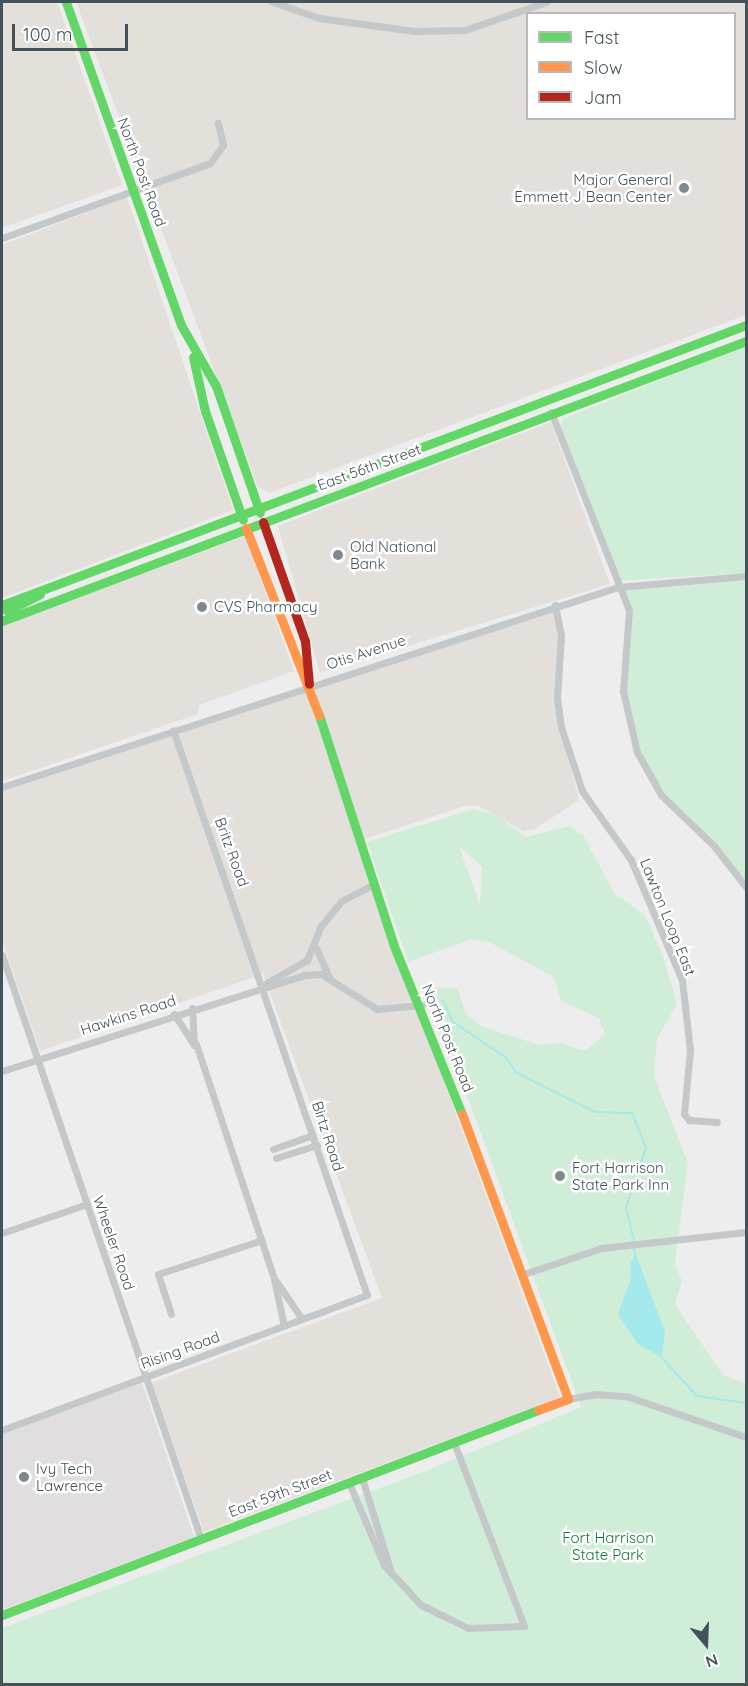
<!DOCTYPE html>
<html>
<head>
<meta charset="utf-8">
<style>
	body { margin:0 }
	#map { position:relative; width:748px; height:1686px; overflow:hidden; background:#eeeded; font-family:Quicksand,sans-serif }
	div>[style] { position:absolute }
	.commercial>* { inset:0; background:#e3dfda }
	.education>* { inset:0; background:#e0dedf }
	.green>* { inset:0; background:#d0eed7 }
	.water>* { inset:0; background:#a4e9ec }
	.stream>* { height:2px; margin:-1px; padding:0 1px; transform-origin:1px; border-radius:1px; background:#a4e9ec }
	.street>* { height:7px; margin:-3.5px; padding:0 3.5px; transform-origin:3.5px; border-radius:3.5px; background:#c4c8c9 }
	.fast>* { height:9px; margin:-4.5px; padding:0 4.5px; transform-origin:4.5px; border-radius:4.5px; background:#63d668 }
	.slow>* { height:9px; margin:-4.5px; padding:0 4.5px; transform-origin:4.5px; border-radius:4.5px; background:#ff974d }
	.jam>* { height:9px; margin:-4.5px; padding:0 4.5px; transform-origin:4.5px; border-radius:4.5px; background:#b3261e }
	.dots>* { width:16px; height:16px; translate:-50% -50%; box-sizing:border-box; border:3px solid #fff; border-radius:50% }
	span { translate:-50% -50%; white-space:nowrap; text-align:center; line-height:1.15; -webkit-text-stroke:5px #fff; paint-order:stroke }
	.street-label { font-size:15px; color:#445359 }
	.poi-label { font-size:15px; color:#445359 }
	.right { translate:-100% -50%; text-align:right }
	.left { translate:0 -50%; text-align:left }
	.park-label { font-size:15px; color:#157a38 }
	.frame { position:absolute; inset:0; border:3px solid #445359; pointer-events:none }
	.legend { position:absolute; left:526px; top:12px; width:210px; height:108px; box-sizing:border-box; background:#fff; border:2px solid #b4babd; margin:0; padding:8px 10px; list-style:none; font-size:18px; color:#445359 }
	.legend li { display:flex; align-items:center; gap:12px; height:30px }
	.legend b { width:30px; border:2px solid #b4babd }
	.north { position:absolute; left:676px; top:1614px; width:60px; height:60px; -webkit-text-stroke:4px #fff; paint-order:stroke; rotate:161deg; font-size:16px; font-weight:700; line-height:24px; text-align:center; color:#445359 }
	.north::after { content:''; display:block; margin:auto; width:21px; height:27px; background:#445359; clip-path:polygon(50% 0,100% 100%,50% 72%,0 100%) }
	.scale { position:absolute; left:12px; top:24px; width:116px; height:27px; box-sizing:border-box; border:3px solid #445359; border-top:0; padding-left:8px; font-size:18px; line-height:21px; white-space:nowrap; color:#445359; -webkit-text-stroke:4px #fff; paint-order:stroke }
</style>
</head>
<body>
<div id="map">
	<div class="commercial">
		<i style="clip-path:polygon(2px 2px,57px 2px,122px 185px,2px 228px)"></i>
		<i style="clip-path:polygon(evenodd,76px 2px,746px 2px,746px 315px,269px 493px,258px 487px,76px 2px,528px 14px,734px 14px,734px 118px,528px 118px,528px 14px)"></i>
		<i style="clip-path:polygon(127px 197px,233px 510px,2px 598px,2px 245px)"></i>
		<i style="clip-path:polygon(551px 422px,610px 584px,320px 673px,278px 526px)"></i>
		<i style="clip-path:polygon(245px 536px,294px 671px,199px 705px,198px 714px,2px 781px,2px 626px)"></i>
		<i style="clip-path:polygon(554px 612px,559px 624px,557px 715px,579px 800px,535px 829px,523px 831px,479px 806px,464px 806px,356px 842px,560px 1397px,204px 1532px,151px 1383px,382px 1298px,263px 974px,40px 1051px,2px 940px,2px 791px)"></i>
	</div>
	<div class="education">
		<i style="clip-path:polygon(142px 1383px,194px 1537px,2px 1610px,2px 1434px)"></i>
	</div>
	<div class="green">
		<i style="clip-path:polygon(746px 345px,746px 573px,620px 581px,561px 426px,563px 419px)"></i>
		<i style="clip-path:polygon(746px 576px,746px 887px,649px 778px,624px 705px,630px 621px,618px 587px)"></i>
		<i style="clip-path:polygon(evenodd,473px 809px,496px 815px,526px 837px,569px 826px,583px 835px,614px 893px,645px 915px,663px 956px,677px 1004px,657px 1039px,654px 1076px,688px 1163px,675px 1263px,682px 1281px,675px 1304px,723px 1375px,746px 1384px,746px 1684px,2px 1684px,2px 1628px,418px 1474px,581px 1407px,441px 1024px,447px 1027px,434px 1005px,438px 987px,458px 989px,466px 1014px,483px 1027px,540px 1045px,560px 1043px,585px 1051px,605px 1034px,599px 1018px,561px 1001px,554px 977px,489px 942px,472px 939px,408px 962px,367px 842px,473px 809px,459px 846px,482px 867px,480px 904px,479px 903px,459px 846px)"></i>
	</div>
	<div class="water">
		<i style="clip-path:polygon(637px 1257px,665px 1332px,662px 1358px,638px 1344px,618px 1314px,631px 1278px,630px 1261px)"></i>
	</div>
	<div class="stream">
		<i style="left:443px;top:1000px;width:24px;rotate:66deg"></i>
		<i style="left:453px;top:1022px;width:63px;rotate:33.9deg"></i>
		<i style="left:505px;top:1057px;width:20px;rotate:53deg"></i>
		<i style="left:517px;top:1073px;width:87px;rotate:26.6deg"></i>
		<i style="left:595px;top:1112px;width:37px;rotate:2deg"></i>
		<i style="left:632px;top:1113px;width:38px;rotate:68deg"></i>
		<i style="left:646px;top:1148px;width:63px;rotate:108.4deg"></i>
		<i style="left:626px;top:1208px;width:34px;rotate:76deg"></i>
		<i style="left:634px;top:1247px;width:10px;rotate:84deg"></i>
		<i style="left:662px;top:1358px;width:52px;rotate:47.4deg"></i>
		<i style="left:697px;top:1396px;width:49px;rotate:8.1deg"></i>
	</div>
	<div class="street">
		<i style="left:273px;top:2px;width:49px;rotate:19.2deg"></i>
		<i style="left:319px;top:18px;width:96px;rotate:7.8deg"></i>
		<i style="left:414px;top:31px;width:51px;rotate:-1.1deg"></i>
		<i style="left:465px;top:30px;width:86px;rotate:-19.1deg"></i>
		<i style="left:2px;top:238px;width:221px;rotate:-19.8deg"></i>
		<i style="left:210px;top:163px;width:22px;rotate:-54deg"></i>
		<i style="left:223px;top:145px;width:23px;rotate:-103deg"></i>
		<i style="left:551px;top:412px;width:213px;rotate:68.5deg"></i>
		<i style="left:629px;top:610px;width:81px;rotate:94.2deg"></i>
		<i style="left:623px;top:691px;width:63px;rotate:77.1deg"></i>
		<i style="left:637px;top:752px;width:49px;rotate:60.8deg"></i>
		<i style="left:661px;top:795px;width:74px;rotate:43.9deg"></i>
		<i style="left:714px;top:846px;width:52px;rotate:52deg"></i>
		<i style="left:555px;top:605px;width:31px;rotate:79deg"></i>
		<i style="left:561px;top:635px;width:63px;rotate:93.6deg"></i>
		<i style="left:557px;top:698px;width:29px;rotate:82deg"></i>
		<i style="left:561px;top:727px;width:67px;rotate:71.8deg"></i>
		<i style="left:582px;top:791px;width:85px;rotate:54.6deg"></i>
		<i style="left:631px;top:860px;width:130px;rotate:67deg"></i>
		<i style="left:682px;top:980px;width:70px;rotate:83.5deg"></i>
		<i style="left:690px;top:1050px;width:64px;rotate:95.4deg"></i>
		<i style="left:684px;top:1114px;width:8px;rotate:50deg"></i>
		<i style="left:689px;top:1120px;width:28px;rotate:4deg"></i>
		<i style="left:2px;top:787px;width:648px;rotate:-17.99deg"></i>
		<i style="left:618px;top:587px;width:128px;rotate:-4.9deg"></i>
		<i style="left:316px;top:948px;width:32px;rotate:66deg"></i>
		<i style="left:2px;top:955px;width:617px;rotate:71.18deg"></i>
		<i style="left:263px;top:985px;width:51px;rotate:-29.6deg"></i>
		<i style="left:307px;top:960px;width:37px;rotate:-68deg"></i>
		<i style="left:321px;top:926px;width:32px;rotate:-51deg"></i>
		<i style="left:341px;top:901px;width:35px;rotate:-27deg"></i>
		<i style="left:174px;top:1014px;width:37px;rotate:57deg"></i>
		<i style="left:194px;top:1045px;width:37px;rotate:-93deg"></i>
		<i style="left:196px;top:1044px;width:248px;rotate:71.6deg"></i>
		<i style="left:274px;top:1279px;width:48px;rotate:78deg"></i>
		<i style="left:2px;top:1071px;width:317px;rotate:-17.6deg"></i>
		<i style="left:304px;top:975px;width:17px;rotate:-3deg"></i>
		<i style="left:321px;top:974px;width:66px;rotate:32deg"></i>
		<i style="left:377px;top:1009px;width:45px;rotate:-5.1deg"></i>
		<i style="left:273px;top:1149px;width:42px;rotate:-19.3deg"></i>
		<i style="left:276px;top:1158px;width:43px;rotate:-17.6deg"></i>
		<i style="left:2px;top:1233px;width:90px;rotate:-18.8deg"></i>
		<i style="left:521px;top:1275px;width:84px;rotate:-18.6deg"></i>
		<i style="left:601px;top:1248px;width:146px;rotate:-6.3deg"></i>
		<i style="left:276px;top:1281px;width:46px;rotate:55.6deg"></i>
		<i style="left:171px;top:1314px;width:42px;rotate:-108deg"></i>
		<i style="left:158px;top:1274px;width:109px;rotate:-18.1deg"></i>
		<i style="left:568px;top:1399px;width:27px;rotate:-10deg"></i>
		<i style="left:595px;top:1394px;width:31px;rotate:4deg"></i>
		<i style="left:626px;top:1396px;width:127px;rotate:18.9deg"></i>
		<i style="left:2px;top:1430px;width:389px;rotate:-20.3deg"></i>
		<i style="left:367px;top:1295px;width:597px;rotate:-108.95deg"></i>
		<i style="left:362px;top:1478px;width:95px;rotate:72.9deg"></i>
		<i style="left:349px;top:1483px;width:89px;rotate:66.9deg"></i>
		<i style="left:384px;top:1565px;width:54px;rotate:47.2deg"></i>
		<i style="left:421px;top:1605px;width:52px;rotate:26.1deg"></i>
		<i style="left:468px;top:1628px;width:56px;rotate:-2deg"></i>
		<i style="left:524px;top:1626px;width:196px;rotate:-110.9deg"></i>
	</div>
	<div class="fast">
		<i style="left:66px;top:2px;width:343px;rotate:70.4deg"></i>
		<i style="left:181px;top:325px;width:70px;rotate:60.2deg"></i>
		<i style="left:216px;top:386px;width:134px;rotate:70.9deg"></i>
		<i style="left:193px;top:357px;width:55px;rotate:77.5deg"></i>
		<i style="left:205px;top:411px;width:115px;rotate:70.8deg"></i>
		<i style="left:2px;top:605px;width:795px;rotate:-20.62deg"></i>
		<i style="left:7px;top:611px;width:37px;rotate:-27deg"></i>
		<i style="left:2px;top:621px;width:795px;rotate:-20.62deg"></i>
		<i style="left:319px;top:715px;width:243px;rotate:72deg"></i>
		<i style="left:394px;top:946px;width:181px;rotate:68deg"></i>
		<i style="left:2px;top:1615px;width:574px;rotate:-20.93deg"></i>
	</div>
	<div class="slow">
		<i style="left:246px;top:528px;width:201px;rotate:68.7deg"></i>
		<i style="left:462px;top:1114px;width:304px;rotate:69.6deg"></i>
		<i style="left:568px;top:1399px;width:32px;rotate:160deg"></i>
	</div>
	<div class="jam">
		<i style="left:263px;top:522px;width:126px;rotate:70.6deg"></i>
		<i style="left:305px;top:641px;width:43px;rotate:84.7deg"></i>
	</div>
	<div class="dots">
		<i style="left:684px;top:188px;background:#80898d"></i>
		<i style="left:338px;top:555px;background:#80898d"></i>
		<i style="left:202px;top:607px;background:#80898d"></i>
		<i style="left:560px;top:1176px;background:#80898d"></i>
		<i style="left:24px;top:1477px;background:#80898d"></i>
	</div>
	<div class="street-label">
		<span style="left:142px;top:172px;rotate:70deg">North Post Road</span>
		<span style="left:369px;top:467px;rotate:-20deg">East 56th Street</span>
		<span style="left:366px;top:652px;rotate:-18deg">Otis Avenue</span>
		<span style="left:232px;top:852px;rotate:70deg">Britz Road</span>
		<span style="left:668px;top:917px;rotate:68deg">Lawton Loop East</span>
		<span style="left:128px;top:1015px;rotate:-18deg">Hawkins Road</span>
		<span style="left:448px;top:1038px;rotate:68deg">North Post Road</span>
		<span style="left:328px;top:1136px;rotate:72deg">Birtz Road</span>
		<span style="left:114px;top:1243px;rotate:71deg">Wheeler Road</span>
		<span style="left:180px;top:1350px;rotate:-20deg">Rising Road</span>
		<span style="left:280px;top:1493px;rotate:-21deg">East 59th Street</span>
	</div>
	<div class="poi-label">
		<span class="right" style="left:672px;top:188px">Major General<br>Emmett J Bean Center</span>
		<span class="left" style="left:350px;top:555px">Old National<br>Bank</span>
		<span class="left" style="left:214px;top:607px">CVS Pharmacy</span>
		<span class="left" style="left:572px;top:1176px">Fort Harrison<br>State Park Inn</span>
		<span class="left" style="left:36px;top:1477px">Ivy Tech<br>Lawrence</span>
	</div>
	<div class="park-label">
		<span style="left:608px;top:1546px">Fort Harrison<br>State Park</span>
	</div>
	<div class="frame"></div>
	<ul class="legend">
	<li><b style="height:8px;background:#63d668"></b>Fast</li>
	<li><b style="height:8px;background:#ff974d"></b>Slow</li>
	<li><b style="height:8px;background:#b3261e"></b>Jam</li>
	</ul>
	<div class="north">N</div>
	<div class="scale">100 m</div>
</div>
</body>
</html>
